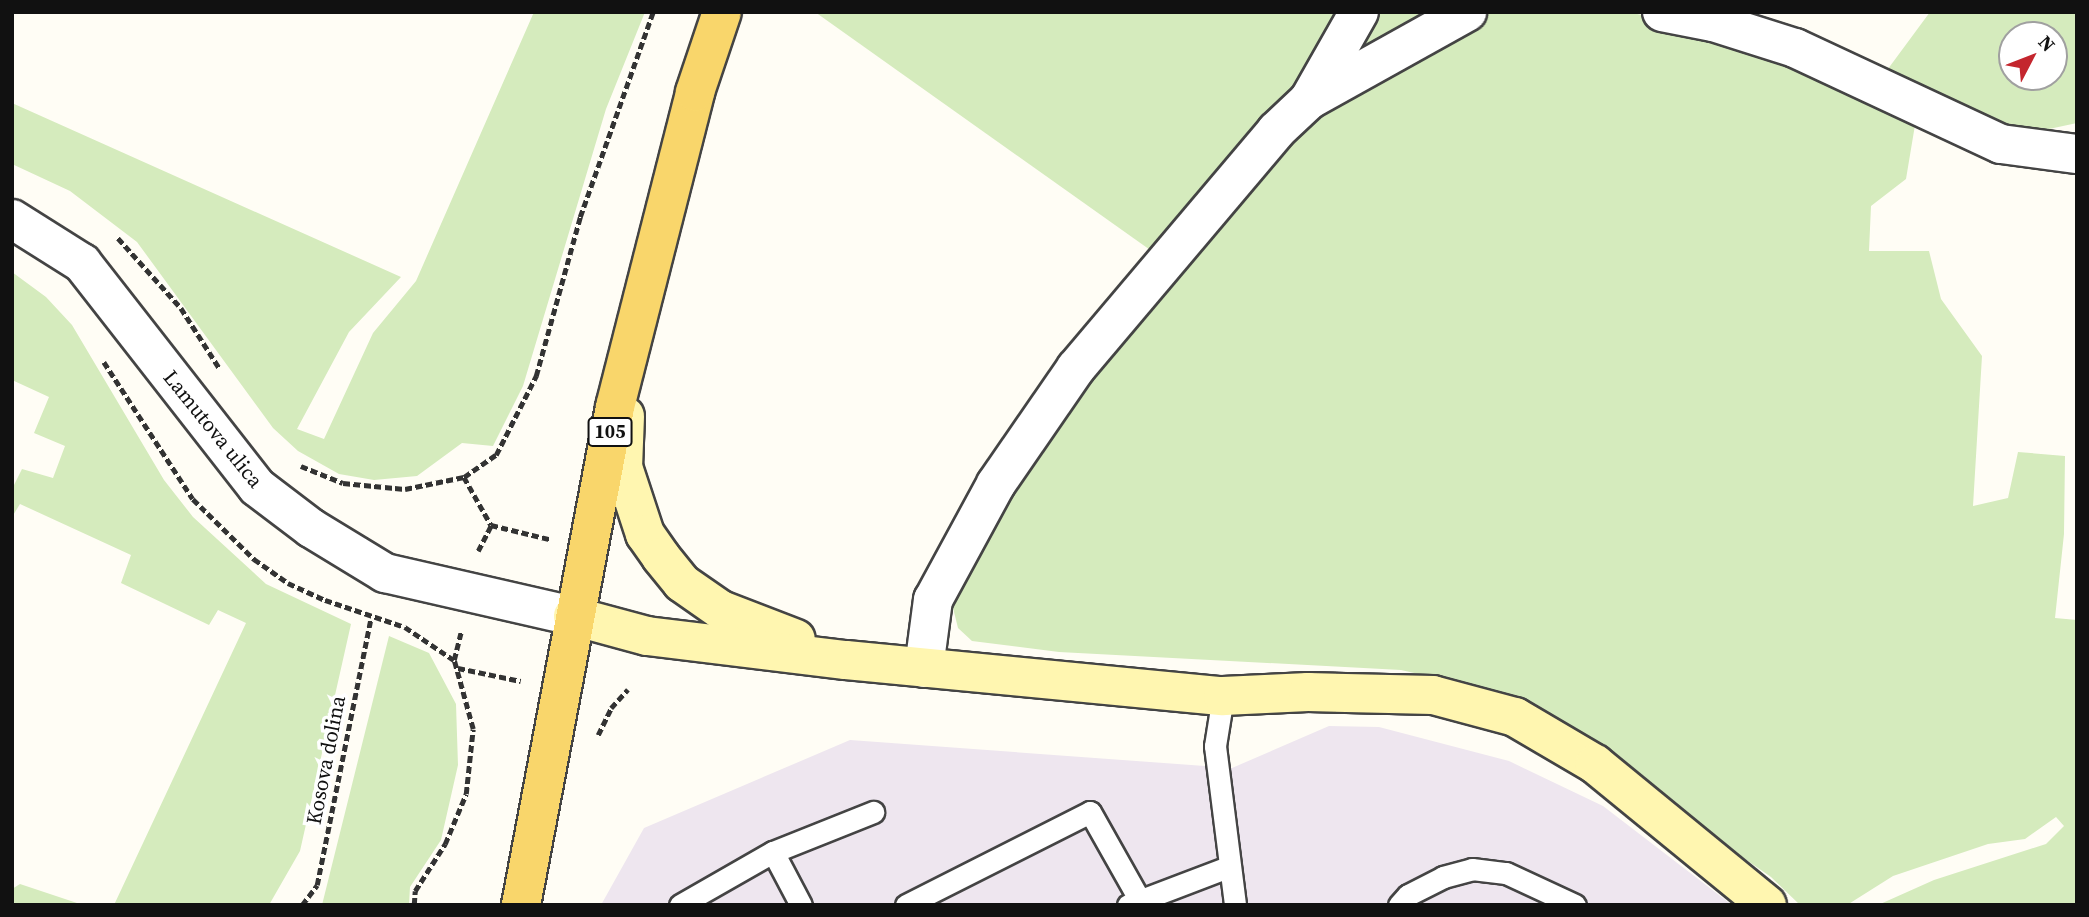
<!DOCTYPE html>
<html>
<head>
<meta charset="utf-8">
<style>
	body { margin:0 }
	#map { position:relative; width:2089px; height:917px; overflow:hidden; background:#fffdf5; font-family:"Source Serif 4",serif }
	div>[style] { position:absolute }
	.industrial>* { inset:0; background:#eee6ef }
	.green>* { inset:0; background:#d5ebbd }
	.path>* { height:4.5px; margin-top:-2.25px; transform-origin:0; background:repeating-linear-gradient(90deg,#333 0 7px,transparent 0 10.5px) }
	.roads { filter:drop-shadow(2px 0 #444) drop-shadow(-2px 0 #444) drop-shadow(0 2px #444) drop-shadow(0 -2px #444) }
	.lane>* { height:21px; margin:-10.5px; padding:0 10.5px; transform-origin:10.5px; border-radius:10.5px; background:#fff }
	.street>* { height:38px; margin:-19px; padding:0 19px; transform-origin:19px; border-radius:19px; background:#fff }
	.secondary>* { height:38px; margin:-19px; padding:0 19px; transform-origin:19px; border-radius:19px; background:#fff6b0 }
	.primary>* { height:38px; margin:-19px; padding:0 19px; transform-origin:19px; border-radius:19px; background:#f9d66b }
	span { translate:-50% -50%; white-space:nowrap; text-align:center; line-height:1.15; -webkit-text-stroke:7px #fff; paint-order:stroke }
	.shield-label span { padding:2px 5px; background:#fff; border:2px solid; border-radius:5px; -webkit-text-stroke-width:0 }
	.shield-label { font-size:19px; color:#111; font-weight:700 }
	.street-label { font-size:21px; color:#111 }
	.frame { position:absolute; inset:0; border:14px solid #111; pointer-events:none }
	.north { position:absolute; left:1998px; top:21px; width:70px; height:70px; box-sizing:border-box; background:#fff; border:2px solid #a0a0a0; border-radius:50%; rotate:48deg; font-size:19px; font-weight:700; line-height:28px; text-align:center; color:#111 }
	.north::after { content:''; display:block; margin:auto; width:24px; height:32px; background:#c4262e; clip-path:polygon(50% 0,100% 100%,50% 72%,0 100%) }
</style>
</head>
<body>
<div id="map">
	<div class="industrial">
		<i style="clip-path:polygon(1329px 726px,1379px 727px,1509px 761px,1603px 806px,1732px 905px,601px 905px,644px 828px,850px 740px,1232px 768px)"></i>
	</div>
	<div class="green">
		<i style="clip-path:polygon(534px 12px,645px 12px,606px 109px,523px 386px,493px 446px,462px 443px,417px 476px,374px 480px,339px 474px,298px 451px,273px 428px,137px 242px,70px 191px,12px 164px,12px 103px,401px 277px,349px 332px,297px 429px,324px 439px,373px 333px,416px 281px)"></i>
		<i style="clip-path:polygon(815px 12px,1340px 12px,1287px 100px,1153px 252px)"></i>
		<i style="clip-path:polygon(1378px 12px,1448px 12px,1373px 58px,1359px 36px)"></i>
		<i style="clip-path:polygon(1489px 12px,1628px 12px,1701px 28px,1916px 119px,1906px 179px,1871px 206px,1869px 251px,1929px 251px,1941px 299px,1982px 356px,1973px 506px,2008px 498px,2018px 452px,2065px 456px,2064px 534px,2055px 618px,2077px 620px,2077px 905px,1878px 905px,1934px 880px,2046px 844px,2064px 826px,2056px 817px,2025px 839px,1988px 844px,1893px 876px,1847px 905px,1800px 905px,1771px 877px,1689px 820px,1608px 749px,1548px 712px,1499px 692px,1401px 670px,1059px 652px,972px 641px,958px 628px,950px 596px,1020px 472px,1081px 382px,1289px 133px)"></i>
		<i style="clip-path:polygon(evenodd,1930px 12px,2077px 12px,2077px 123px,2049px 129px,2010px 126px,1954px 112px,1882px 77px,1930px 12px,2012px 35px,2054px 35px,2054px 77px,2012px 77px,2012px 35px)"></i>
		<i style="clip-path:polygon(12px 272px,46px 297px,72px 325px,164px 480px,193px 517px,266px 584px,351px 624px,300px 851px,269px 905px,114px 905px,246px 623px,218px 610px,209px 625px,121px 583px,131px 555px,20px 504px,12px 517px,12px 489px,22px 469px,53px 478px,65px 446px,34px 433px,49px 397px,12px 380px)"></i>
		<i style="clip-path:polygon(389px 636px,429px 653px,456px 704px,458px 765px,441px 840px,410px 887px,409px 905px,322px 905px)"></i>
		<i style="clip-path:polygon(20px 884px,83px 905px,12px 905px,12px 889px)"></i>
	</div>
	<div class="path">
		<i style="left:118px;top:238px;width:94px;rotate:48deg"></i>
		<i style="left:181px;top:308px;width:72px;rotate:57.4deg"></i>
		<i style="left:104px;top:362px;width:163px;rotate:57deg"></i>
		<i style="left:193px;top:499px;width:86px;rotate:44.5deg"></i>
		<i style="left:254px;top:559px;width:42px;rotate:35.2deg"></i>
		<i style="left:288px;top:583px;width:41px;rotate:24.7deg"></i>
		<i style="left:325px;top:600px;width:84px;rotate:18.6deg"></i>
		<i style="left:405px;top:627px;width:59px;rotate:34deg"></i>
		<i style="left:301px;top:466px;width:45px;rotate:22deg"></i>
		<i style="left:343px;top:483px;width:62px;rotate:5.5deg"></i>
		<i style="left:405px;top:489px;width:60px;rotate:-11.5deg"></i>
		<i style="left:464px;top:477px;width:39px;rotate:-35deg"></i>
		<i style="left:496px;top:455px;width:89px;rotate:-63.1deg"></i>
		<i style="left:536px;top:376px;width:165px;rotate:-74.5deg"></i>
		<i style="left:580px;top:217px;width:218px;rotate:-70.4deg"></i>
		<i style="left:464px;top:477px;width:55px;rotate:60.6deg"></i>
		<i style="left:491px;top:525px;width:60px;rotate:13.6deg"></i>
		<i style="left:478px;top:551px;width:29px;rotate:-63deg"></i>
		<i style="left:458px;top:668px;width:64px;rotate:11.7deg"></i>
		<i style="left:598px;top:735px;width:30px;rotate:-64deg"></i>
		<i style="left:611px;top:708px;width:25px;rotate:-48deg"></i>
		<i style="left:302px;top:905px;width:25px;rotate:-53deg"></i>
		<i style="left:317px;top:885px;width:272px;rotate:-78.6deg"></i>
		<i style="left:414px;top:905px;width:14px;rotate:-86deg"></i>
		<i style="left:415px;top:891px;width:56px;rotate:-57.4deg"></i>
		<i style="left:445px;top:844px;width:54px;rotate:-67.2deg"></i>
		<i style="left:466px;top:794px;width:65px;rotate:-83.9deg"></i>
		<i style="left:473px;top:729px;width:72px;rotate:-105.4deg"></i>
		<i style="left:454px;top:660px;width:29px;rotate:-76deg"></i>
	</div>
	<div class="roads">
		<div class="lane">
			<i style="left:1223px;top:696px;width:51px;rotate:99.1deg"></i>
			<i style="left:1215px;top:746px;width:160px;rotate:82.8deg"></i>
			<i style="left:773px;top:852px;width:60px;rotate:62.2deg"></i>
			<i style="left:680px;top:905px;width:107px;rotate:-29.7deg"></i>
			<i style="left:773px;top:852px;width:108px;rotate:-21.8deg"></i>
			<i style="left:906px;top:905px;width:206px;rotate:-26.8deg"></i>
			<i style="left:1090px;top:812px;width:100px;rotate:60.6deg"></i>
			<i style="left:1128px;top:905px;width:107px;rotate:-20.8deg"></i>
			<i style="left:1399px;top:905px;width:13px;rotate:-48deg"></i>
			<i style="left:1408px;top:895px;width:39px;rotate:-27deg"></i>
			<i style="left:1443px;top:877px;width:30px;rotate:-15deg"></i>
			<i style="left:1472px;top:869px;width:34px;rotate:7deg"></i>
			<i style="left:1506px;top:873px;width:76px;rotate:24.9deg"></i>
		</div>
		<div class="street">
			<i style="left:1662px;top:12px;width:52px;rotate:11.1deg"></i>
			<i style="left:1713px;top:22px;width:86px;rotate:17.6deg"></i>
			<i style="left:1795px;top:48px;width:227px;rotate:25deg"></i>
			<i style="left:2001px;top:144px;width:77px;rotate:7.5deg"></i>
			<i style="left:1309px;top:100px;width:181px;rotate:-29.1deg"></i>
			<i style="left:12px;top:219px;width:83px;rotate:32.2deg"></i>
			<i style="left:82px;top:263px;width:284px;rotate:52deg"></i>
			<i style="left:257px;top:487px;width:68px;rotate:37.2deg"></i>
			<i style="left:311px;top:528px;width:87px;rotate:31.3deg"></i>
			<i style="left:385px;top:573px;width:193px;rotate:12.9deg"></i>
			<i style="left:924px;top:668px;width:69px;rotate:-82.5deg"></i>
			<i style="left:933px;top:600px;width:132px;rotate:-61.5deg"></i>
			<i style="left:996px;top:484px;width:141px;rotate:-55.4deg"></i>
			<i style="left:1076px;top:368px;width:310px;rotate:-49.8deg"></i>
			<i style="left:1276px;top:131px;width:45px;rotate:-43.2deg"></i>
			<i style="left:1309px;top:100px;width:101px;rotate:-60.4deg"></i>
		</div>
		<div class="secondary">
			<i style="left:625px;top:416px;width:51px;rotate:92.2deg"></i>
			<i style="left:623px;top:467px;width:71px;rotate:71.8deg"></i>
			<i style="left:645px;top:534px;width:28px;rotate:55deg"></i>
			<i style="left:661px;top:557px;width:33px;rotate:51deg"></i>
			<i style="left:682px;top:583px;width:47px;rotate:34.7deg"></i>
			<i style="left:721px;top:610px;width:80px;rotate:21.1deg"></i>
			<i style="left:573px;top:616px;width:77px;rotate:15.1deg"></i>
			<i style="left:647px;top:636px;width:200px;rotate:6.9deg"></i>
			<i style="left:846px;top:660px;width:379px;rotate:5.5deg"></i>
			<i style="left:1223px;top:696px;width:85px;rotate:-2.7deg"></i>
			<i style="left:1308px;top:692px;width:125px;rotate:1.4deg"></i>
			<i style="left:1433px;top:695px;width:85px;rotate:15deg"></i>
			<i style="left:1515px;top:717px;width:93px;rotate:30.4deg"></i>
			<i style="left:1595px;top:764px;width:222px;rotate:39.3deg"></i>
		</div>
		<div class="primary">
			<i style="left:521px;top:905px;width:507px;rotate:-79.31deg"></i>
			<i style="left:615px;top:407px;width:325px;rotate:-75.7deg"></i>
			<i style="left:695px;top:92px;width:84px;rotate:-71.4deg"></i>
		</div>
	</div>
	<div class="shield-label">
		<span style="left:610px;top:432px">105</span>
	</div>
	<div class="street-label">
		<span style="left:213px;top:429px;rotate:51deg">Lamutova ulica</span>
		<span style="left:326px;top:760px;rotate:-79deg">Kosova dolina</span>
	</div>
	<div class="frame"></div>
	<div class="north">N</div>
</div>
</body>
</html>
